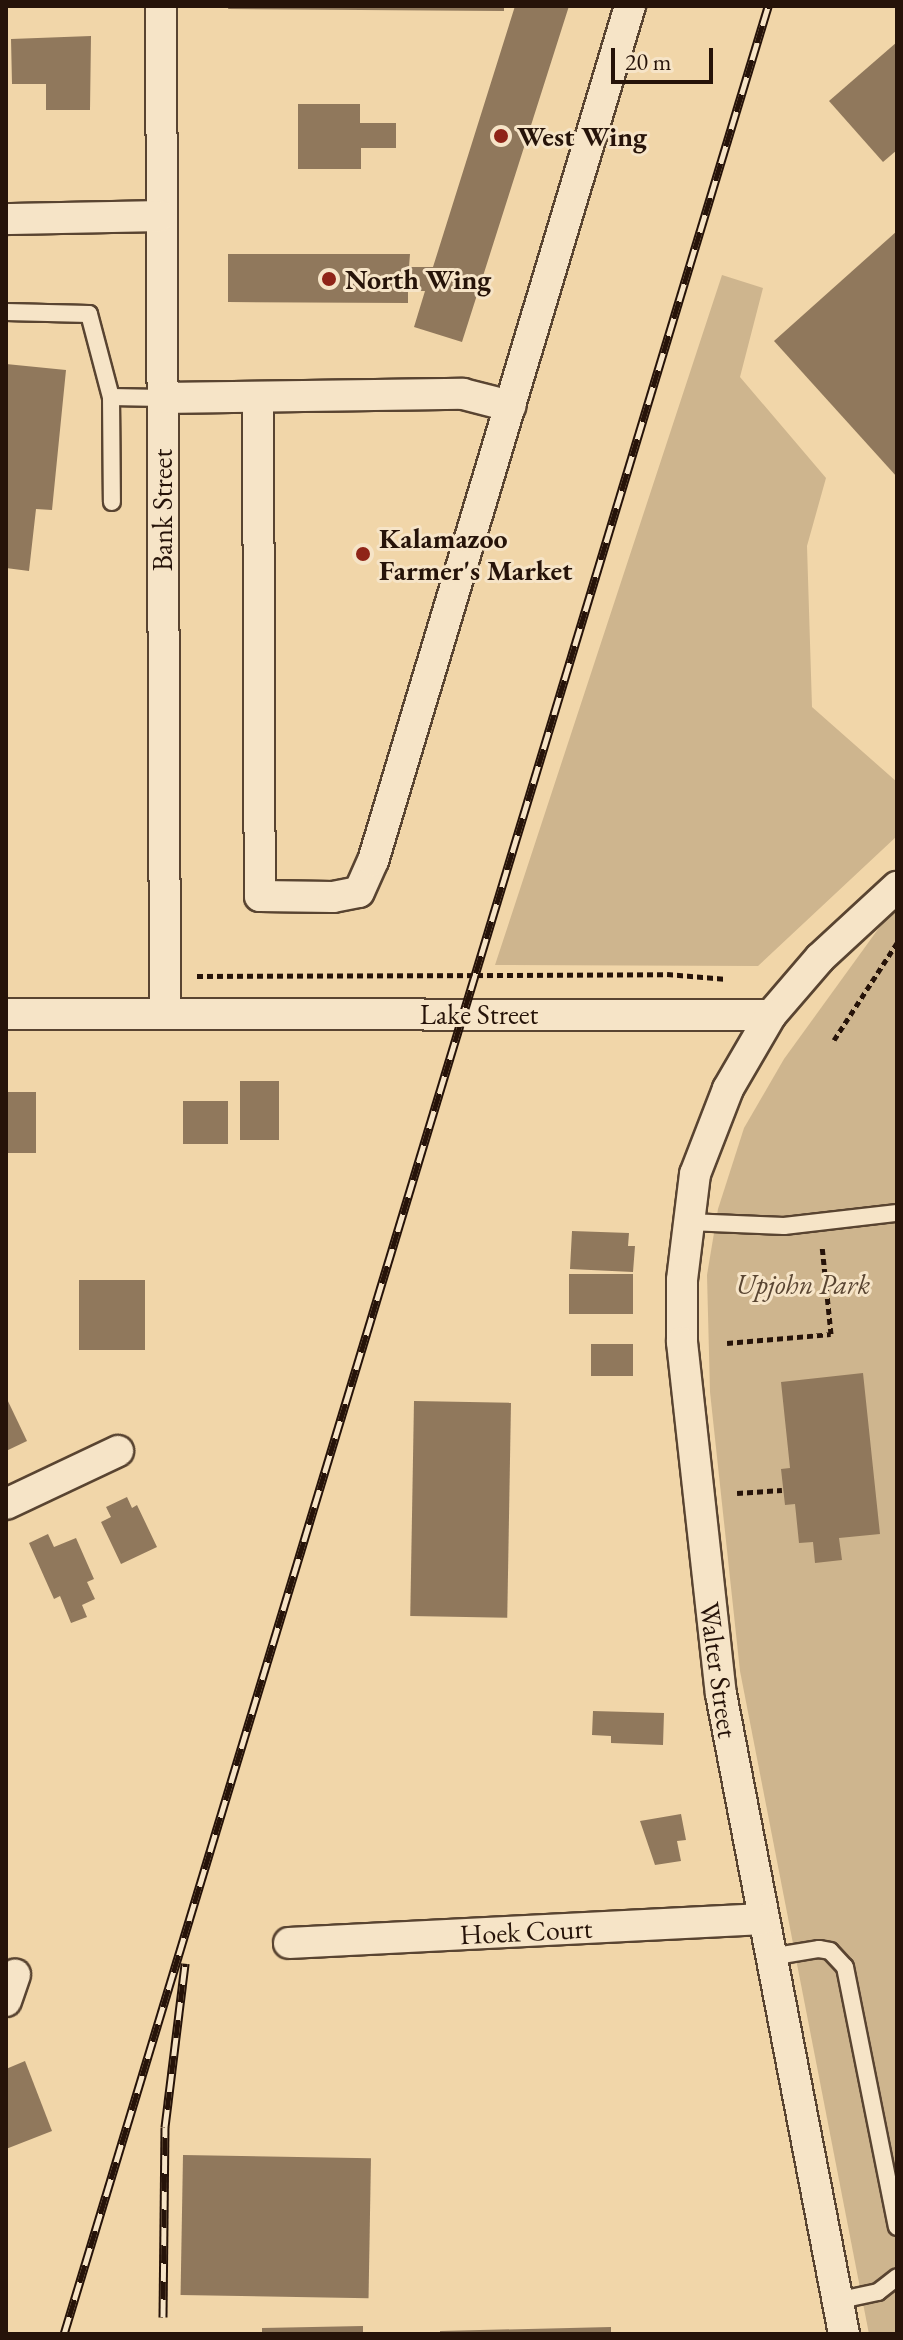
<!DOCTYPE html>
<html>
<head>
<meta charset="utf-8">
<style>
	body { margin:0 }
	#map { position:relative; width:903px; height:2340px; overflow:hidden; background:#f1d6a9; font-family:"EB Garamond",serif }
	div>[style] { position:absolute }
	.green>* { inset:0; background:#ceb58e }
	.building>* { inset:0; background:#90785c; transform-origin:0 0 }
	.path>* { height:5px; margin-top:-2.5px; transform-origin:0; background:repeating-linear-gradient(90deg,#261309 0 6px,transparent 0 10px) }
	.roads { filter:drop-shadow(2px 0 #594431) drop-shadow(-2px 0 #594431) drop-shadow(0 2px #594431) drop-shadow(0 -2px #594431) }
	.lane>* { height:16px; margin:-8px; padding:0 8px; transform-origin:8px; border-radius:8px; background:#f6e4c7 }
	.street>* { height:30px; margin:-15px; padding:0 15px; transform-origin:15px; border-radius:15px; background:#f6e4c7 }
	.rail>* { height:9px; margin-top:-4.5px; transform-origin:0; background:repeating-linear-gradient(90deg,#f6e4c7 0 18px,#261309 0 36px); box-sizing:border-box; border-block:2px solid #261309 }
	.dots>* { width:22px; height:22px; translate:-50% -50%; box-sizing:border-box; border:4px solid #f6e4c7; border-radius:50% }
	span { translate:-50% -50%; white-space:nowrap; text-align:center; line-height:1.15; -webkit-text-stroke:6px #f6e4c7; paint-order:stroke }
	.poi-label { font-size:28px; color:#261309; font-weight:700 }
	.left { translate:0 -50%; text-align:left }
	.street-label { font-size:28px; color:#261309 }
	.park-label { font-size:28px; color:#584431; font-style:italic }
	.frame { position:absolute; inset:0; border:8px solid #261309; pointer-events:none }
	.scale { position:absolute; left:611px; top:48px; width:102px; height:36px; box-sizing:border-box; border:4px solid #261309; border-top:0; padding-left:10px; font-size:24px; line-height:28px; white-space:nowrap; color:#261309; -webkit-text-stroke:6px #f6e4c7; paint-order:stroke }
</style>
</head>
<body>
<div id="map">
	<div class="green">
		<i style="clip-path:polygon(722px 275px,763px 288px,740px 377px,826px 478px,807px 546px,812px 707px,897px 782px,897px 836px,758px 966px,495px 965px)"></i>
		<i style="clip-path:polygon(897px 903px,897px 2334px,869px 2334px,740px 1671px,710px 1392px,707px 1275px,718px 1209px,744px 1128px,784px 1059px)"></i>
	</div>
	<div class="building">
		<i style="clip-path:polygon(229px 6px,504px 6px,504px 11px,228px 9px)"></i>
		<i style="clip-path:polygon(515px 6px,569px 6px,462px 342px,414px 327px,425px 291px,408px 291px,408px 303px,228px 302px,228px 254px,410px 254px,409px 267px,433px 267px)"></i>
		<i style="clip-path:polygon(91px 36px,90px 110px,46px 110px,46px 84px,12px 84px,11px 39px)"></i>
		<i style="clip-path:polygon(897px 42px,897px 150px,883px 162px,829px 101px)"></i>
		<i style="clip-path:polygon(298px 104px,360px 104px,360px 123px,396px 123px,396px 148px,361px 148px,361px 169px,298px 169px)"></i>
		<i style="clip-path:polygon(897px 231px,897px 477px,774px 341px)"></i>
		<i style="clip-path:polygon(6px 364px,66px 370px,52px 510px,36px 509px,29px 571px,6px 568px)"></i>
		<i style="left:240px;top:1081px;width:39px;height:59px"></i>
		<i style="left:6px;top:1092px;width:30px;height:61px"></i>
		<i style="left:183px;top:1101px;width:45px;height:43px"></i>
		<i style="clip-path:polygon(572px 1231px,629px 1233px,628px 1246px,635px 1246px,633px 1272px,570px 1269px)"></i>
		<i style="left:569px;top:1274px;width:64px;height:40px"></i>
		<i style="left:79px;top:1280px;width:66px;height:70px"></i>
		<i style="left:591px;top:1344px;width:42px;height:32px"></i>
		<i style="clip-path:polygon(863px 1373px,880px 1534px,839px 1538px,842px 1560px,815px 1563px,813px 1542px,799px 1543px,795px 1504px,785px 1505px,781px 1469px,790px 1468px,781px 1382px)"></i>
		<i style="clip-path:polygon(6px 1397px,27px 1441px,6px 1451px)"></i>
		<i style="left:414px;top:1401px;width:97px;height:215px;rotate:1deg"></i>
		<i style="clip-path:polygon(127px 1497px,132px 1508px,137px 1505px,157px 1547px,121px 1564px,101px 1522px,111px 1517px,106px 1507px)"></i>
		<i style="clip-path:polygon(48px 1534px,54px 1547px,76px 1538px,94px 1579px,87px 1582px,95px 1599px,82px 1605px,87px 1617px,71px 1623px,60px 1596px,54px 1599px,29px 1543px)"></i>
		<i style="clip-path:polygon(593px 1711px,664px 1713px,663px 1745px,611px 1743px,611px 1736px,592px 1735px)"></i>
		<i style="clip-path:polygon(681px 1814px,686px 1840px,677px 1841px,681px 1861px,655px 1865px,640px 1821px)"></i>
		<i style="clip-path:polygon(25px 2061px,52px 2131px,6px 2149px,6px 2069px)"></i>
		<i style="left:183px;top:2155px;width:188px;height:140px;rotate:1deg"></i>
		<i style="clip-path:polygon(363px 2326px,363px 2334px,262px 2334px,262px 2328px)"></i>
		<i style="clip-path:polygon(611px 2327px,611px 2334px,440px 2334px,440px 2331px)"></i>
	</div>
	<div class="path">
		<i style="left:197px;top:976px;width:470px;rotate:-0.2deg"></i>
		<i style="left:667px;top:974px;width:60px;rotate:4.8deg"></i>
		<i style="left:834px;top:1040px;width:116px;rotate:-57deg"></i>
		<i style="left:727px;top:1343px;width:104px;rotate:-4.9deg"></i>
		<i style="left:831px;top:1334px;width:88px;rotate:-95.8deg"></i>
		<i style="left:737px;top:1493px;width:45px;rotate:-3.8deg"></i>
	</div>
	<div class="roads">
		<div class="lane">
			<i style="left:6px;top:312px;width:83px;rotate:1.4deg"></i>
			<i style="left:89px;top:314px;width:86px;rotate:75.2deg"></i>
			<i style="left:111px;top:397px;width:105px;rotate:89.5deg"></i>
			<i style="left:111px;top:397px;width:51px;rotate:1.1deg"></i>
			<i style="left:688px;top:1222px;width:96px;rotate:2.4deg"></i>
			<i style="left:784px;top:1226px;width:114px;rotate:-6.6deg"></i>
			<i style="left:770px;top:1957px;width:50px;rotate:-9.3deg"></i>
			<i style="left:819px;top:1949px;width:11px;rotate:10deg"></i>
			<i style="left:830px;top:1951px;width:22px;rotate:47deg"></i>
			<i style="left:845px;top:1967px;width:265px;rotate:78.7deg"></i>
			<i style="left:836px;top:2301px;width:43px;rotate:-12.1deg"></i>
			<i style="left:878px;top:2292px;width:24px;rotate:-38deg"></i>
		</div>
		<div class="street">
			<i style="left:161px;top:6px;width:1008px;rotate:89.77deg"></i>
			<i style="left:6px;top:219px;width:154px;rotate:-1.1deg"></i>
			<i style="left:258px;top:397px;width:499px;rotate:89.8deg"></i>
			<i style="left:260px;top:896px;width:73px;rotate:0.8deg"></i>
			<i style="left:333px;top:897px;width:26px;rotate:-11deg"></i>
			<i style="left:359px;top:892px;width:34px;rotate:-66deg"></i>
			<i style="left:373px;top:861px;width:893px;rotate:-73.27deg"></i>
			<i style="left:162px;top:398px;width:301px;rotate:-0.8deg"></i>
			<i style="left:463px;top:394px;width:49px;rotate:14.3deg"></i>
			<i style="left:6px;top:1014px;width:765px;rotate:0.07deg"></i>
			<i style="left:771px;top:1015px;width:75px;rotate:-49.3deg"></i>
			<i style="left:820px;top:958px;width:105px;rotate:-42.7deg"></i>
			<i style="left:771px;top:1015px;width:86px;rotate:120.2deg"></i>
			<i style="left:728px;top:1089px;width:91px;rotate:111.2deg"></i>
			<i style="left:695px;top:1174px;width:107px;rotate:97deg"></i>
			<i style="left:682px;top:1280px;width:62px;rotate:90deg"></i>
			<i style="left:682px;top:1342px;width:354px;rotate:83.7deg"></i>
			<i style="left:721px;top:1694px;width:652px;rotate:79.12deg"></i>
			<i style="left:6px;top:1504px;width:124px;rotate:-25.3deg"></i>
			<i style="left:289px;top:1943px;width:475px;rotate:-2.9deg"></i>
			<i style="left:6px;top:2001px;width:28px;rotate:-71deg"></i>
		</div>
	</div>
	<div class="rail">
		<i style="left:163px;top:2317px;width:190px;rotate:-89.4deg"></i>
		<i style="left:165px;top:2127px;width:165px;rotate:-83deg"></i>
		<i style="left:64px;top:2334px;width:2432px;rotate:-73.17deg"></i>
	</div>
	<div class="dots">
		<i style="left:501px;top:136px;background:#8f2418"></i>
		<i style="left:329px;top:279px;background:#8f2418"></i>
		<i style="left:363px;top:554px;background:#8f2418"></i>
	</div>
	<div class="poi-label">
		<span class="left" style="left:517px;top:136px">West Wing</span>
		<span class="left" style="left:345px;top:279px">North Wing</span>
		<span class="left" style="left:379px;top:554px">Kalamazoo<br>Farmer's Market</span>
	</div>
	<div class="street-label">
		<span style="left:162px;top:510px;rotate:-90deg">Bank Street</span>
		<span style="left:479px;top:1014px">Lake Street</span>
		<span style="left:719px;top:1670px;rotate:82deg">Walter Street</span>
		<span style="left:526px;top:1931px;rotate:-3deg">Hoek Court</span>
	</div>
	<div class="park-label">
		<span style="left:803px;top:1284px">Upjohn Park</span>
	</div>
	<div class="frame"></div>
	<div class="scale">20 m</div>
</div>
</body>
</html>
